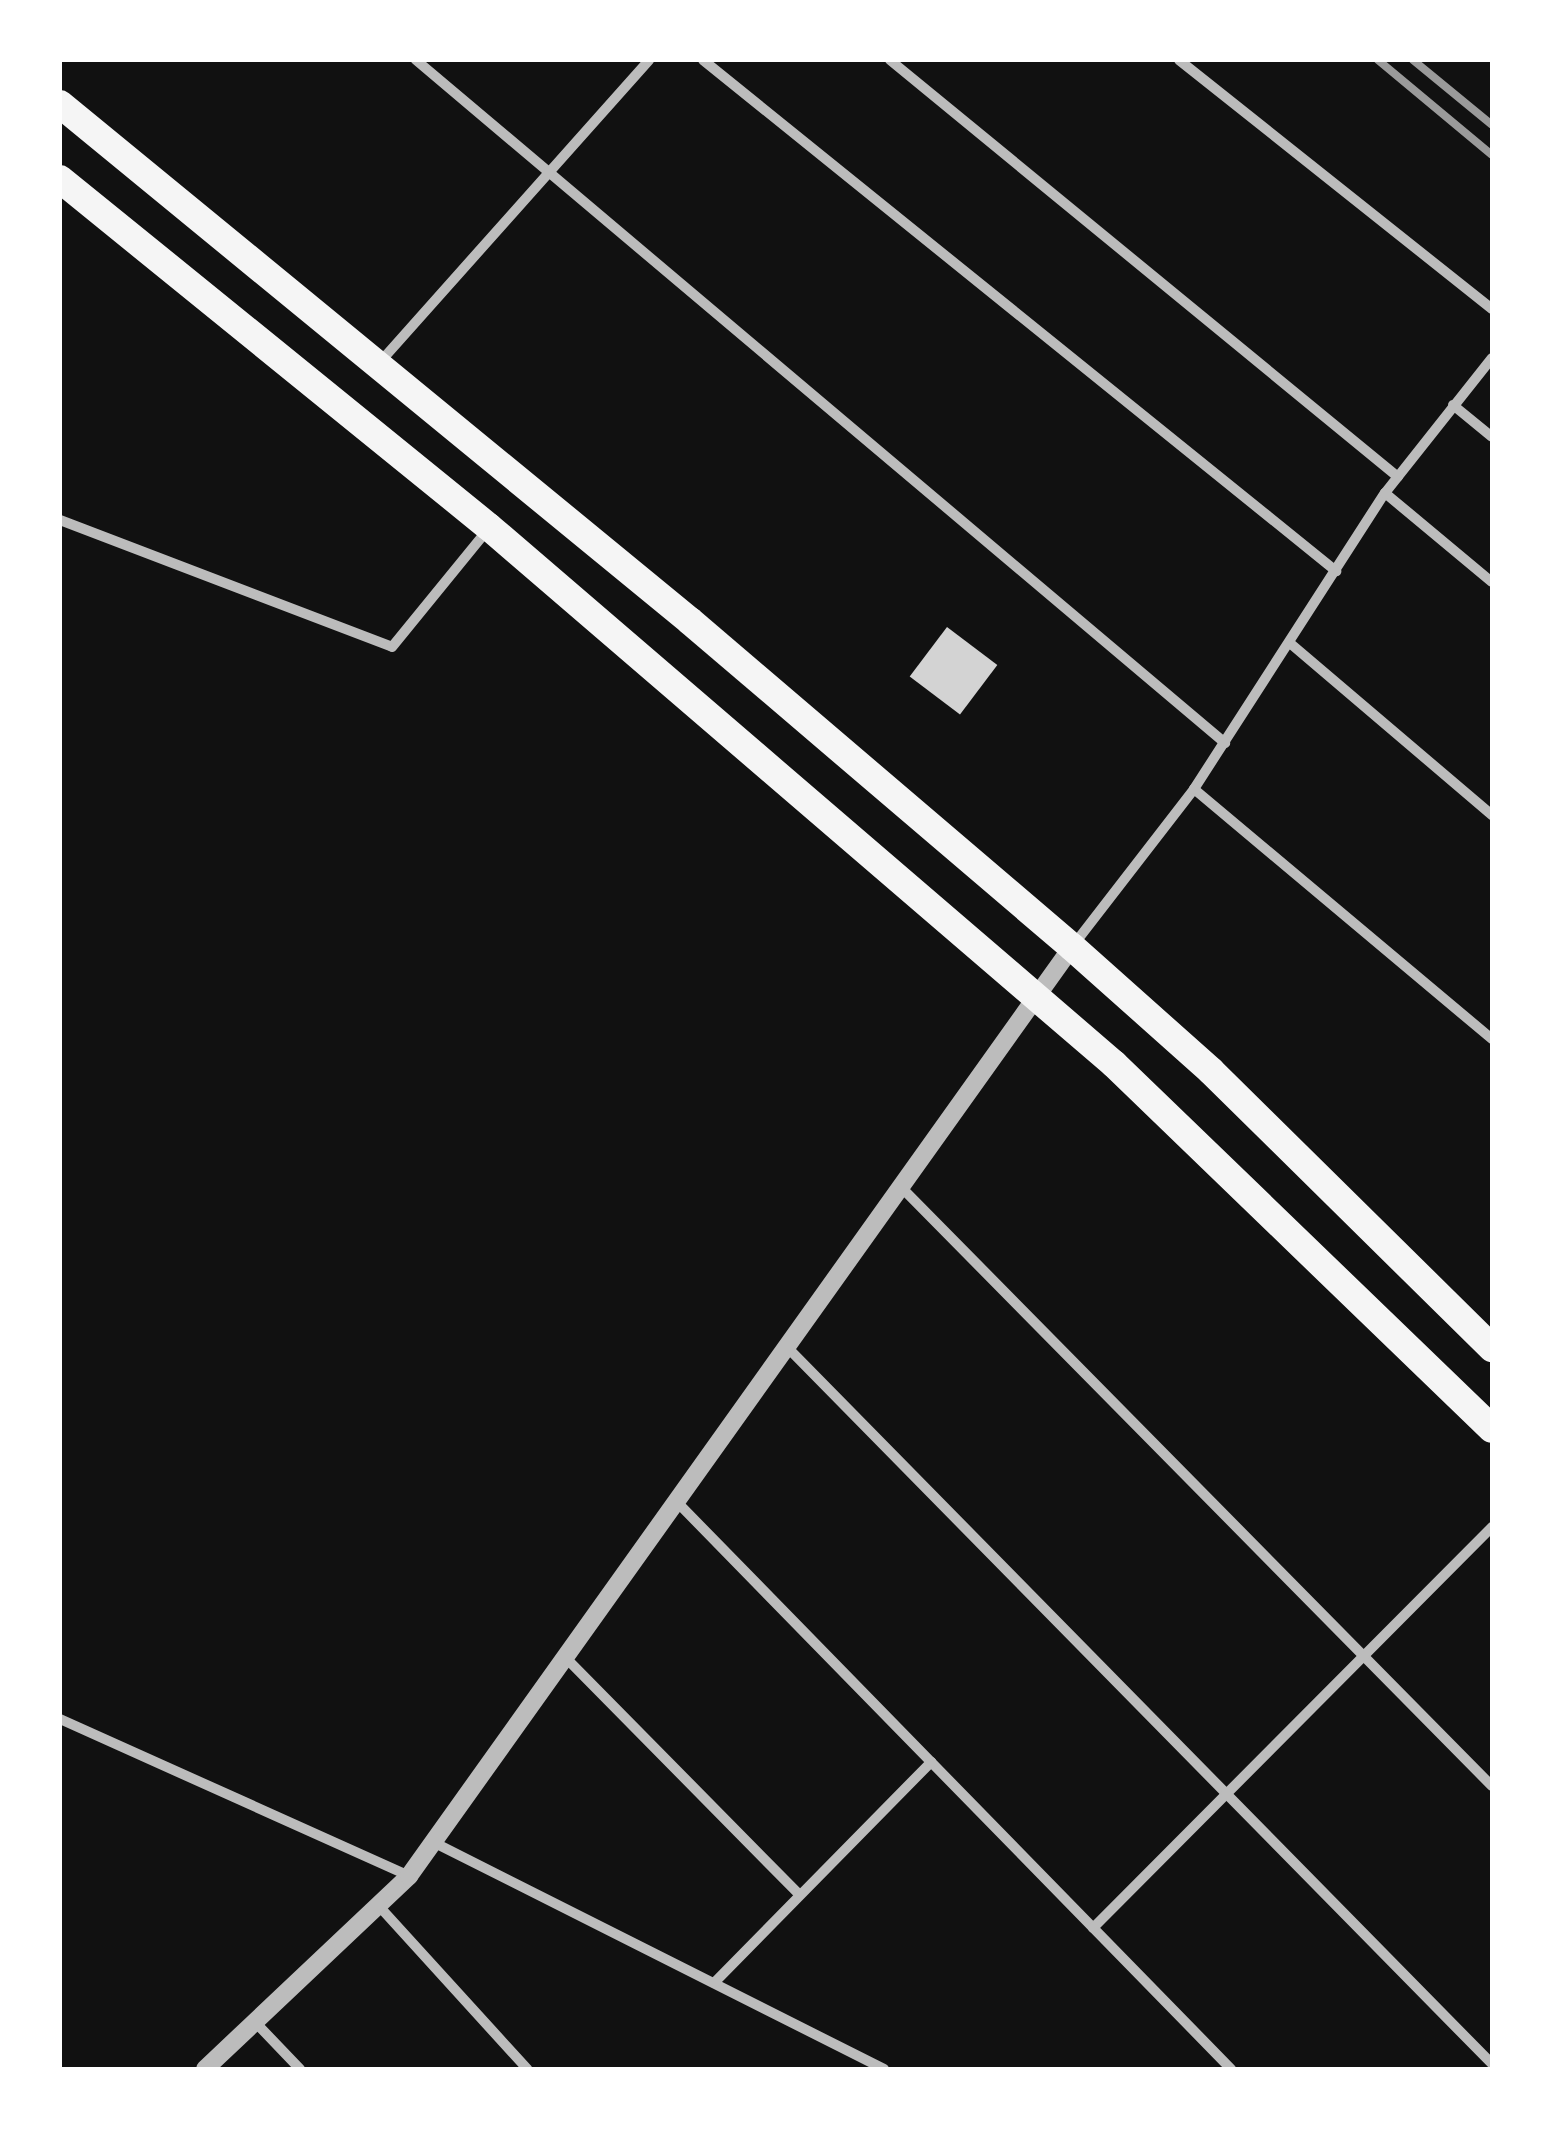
<!DOCTYPE html>
<html>
<head>
<meta charset="utf-8">
<style>
	body { margin:0 }
	#map { position:relative; width:1552px; height:2129px; overflow:hidden; background:#111; font-family:Signika,sans-serif }
	div>[style] { position:absolute }
	.building>* { inset:0; background:#d3d3d3; transform-origin:0 0 }
	.minor>* { height:10px; margin:-5px; padding:0 5px; transform-origin:5px; border-radius:5px; background:#bcbcbc }
	.tertiary>* { height:18px; margin:-9px; padding:0 9px; transform-origin:9px; border-radius:9px; background:#bcbcbc }
	.trunk>* { height:28px; margin:-14px; padding:0 14px; transform-origin:14px; border-radius:14px; background:#f5f5f5 }
	.rail>* { height:8px; margin:-4px; padding:0 4px; transform-origin:4px; border-radius:4px; background:#9a9a9a }
	span { translate:-50% -50%; white-space:nowrap; text-align:center; line-height:1.15; -webkit-text-stroke:8px #fff; paint-order:stroke }
	.frame { position:absolute; inset:0; border:62px solid #fff; pointer-events:none }
</style>
</head>
<body>
<div id="map">
	<div class="building">
		<i style="left:947px;top:627px;width:63px;height:62px;rotate:37deg"></i>
	</div>
	<div class="minor">
		<i style="left:416px;top:60px;width:1059px;rotate:40.17deg"></i>
		<i style="left:703px;top:60px;width:814px;rotate:38.91deg"></i>
		<i style="left:890px;top:60px;width:657px;rotate:39.38deg"></i>
		<i style="left:1179px;top:60px;width:400px;rotate:38.5deg"></i>
		<i style="left:381px;top:361px;width:403px;rotate:-48.3deg"></i>
		<i style="left:1453px;top:405px;width:50px;rotate:39.4deg"></i>
		<i style="left:1385px;top:493px;width:139px;rotate:39.8deg"></i>
		<i style="left:60px;top:520px;width:355px;rotate:20.9deg"></i>
		<i style="left:392px;top:647px;width:154px;rotate:-50.8deg"></i>
		<i style="left:1291px;top:644px;width:264px;rotate:40.4deg"></i>
		<i style="left:1194px;top:789px;width:389px;rotate:40deg"></i>
		<i style="left:1072px;top:947px;width:200px;rotate:-52.3deg"></i>
		<i style="left:1194px;top:789px;width:352px;rotate:-57.2deg"></i>
		<i style="left:1385px;top:493px;width:172px;rotate:-51.6deg"></i>
		<i style="left:902px;top:1188px;width:840px;rotate:45.39deg"></i>
		<i style="left:788px;top:1348px;width:1004px;rotate:45.48deg"></i>
		<i style="left:677px;top:1502px;width:793px;rotate:45.66deg"></i>
		<i style="left:565px;top:1657px;width:334px;rotate:45.4deg"></i>
		<i style="left:60px;top:1719px;width:383px;rotate:24.2deg"></i>
		<i style="left:433px;top:1842px;width:505px;rotate:26.72deg"></i>
		<i style="left:378px;top:1905px;width:222px;rotate:47.7deg"></i>
		<i style="left:1093px;top:1928px;width:566px;rotate:-45.14deg"></i>
		<i style="left:714px;top:1983px;width:310px;rotate:-45.5deg"></i>
		<i style="left:255px;top:2022px;width:65px;rotate:46.2deg"></i>
	</div>
	<div class="tertiary">
		<i style="left:205px;top:2069px;width:281px;rotate:-43.4deg"></i>
		<i style="left:409px;top:1876px;width:1141px;rotate:-54.49deg"></i>
	</div>
	<div class="trunk">
		<i style="left:60px;top:104px;width:815px;rotate:39.37deg"></i>
		<i style="left:690px;top:621px;width:502px;rotate:40.48deg"></i>
		<i style="left:1072px;top:947px;width:186px;rotate:41.7deg"></i>
		<i style="left:1211px;top:1071px;width:395px;rotate:44.6deg"></i>
		<i style="left:60px;top:179px;width:552px;rotate:39.05deg"></i>
		<i style="left:489px;top:527px;width:824px;rotate:40.67deg"></i>
		<i style="left:1114px;top:1064px;width:525px;rotate:44deg"></i>
	</div>
	<div class="rail">
		<i style="left:1378px;top:60px;width:148px;rotate:39.8deg"></i>
		<i style="left:1413px;top:60px;width:102px;rotate:39.4deg"></i>
	</div>
	<div class="frame"></div>
</div>
</body>
</html>
